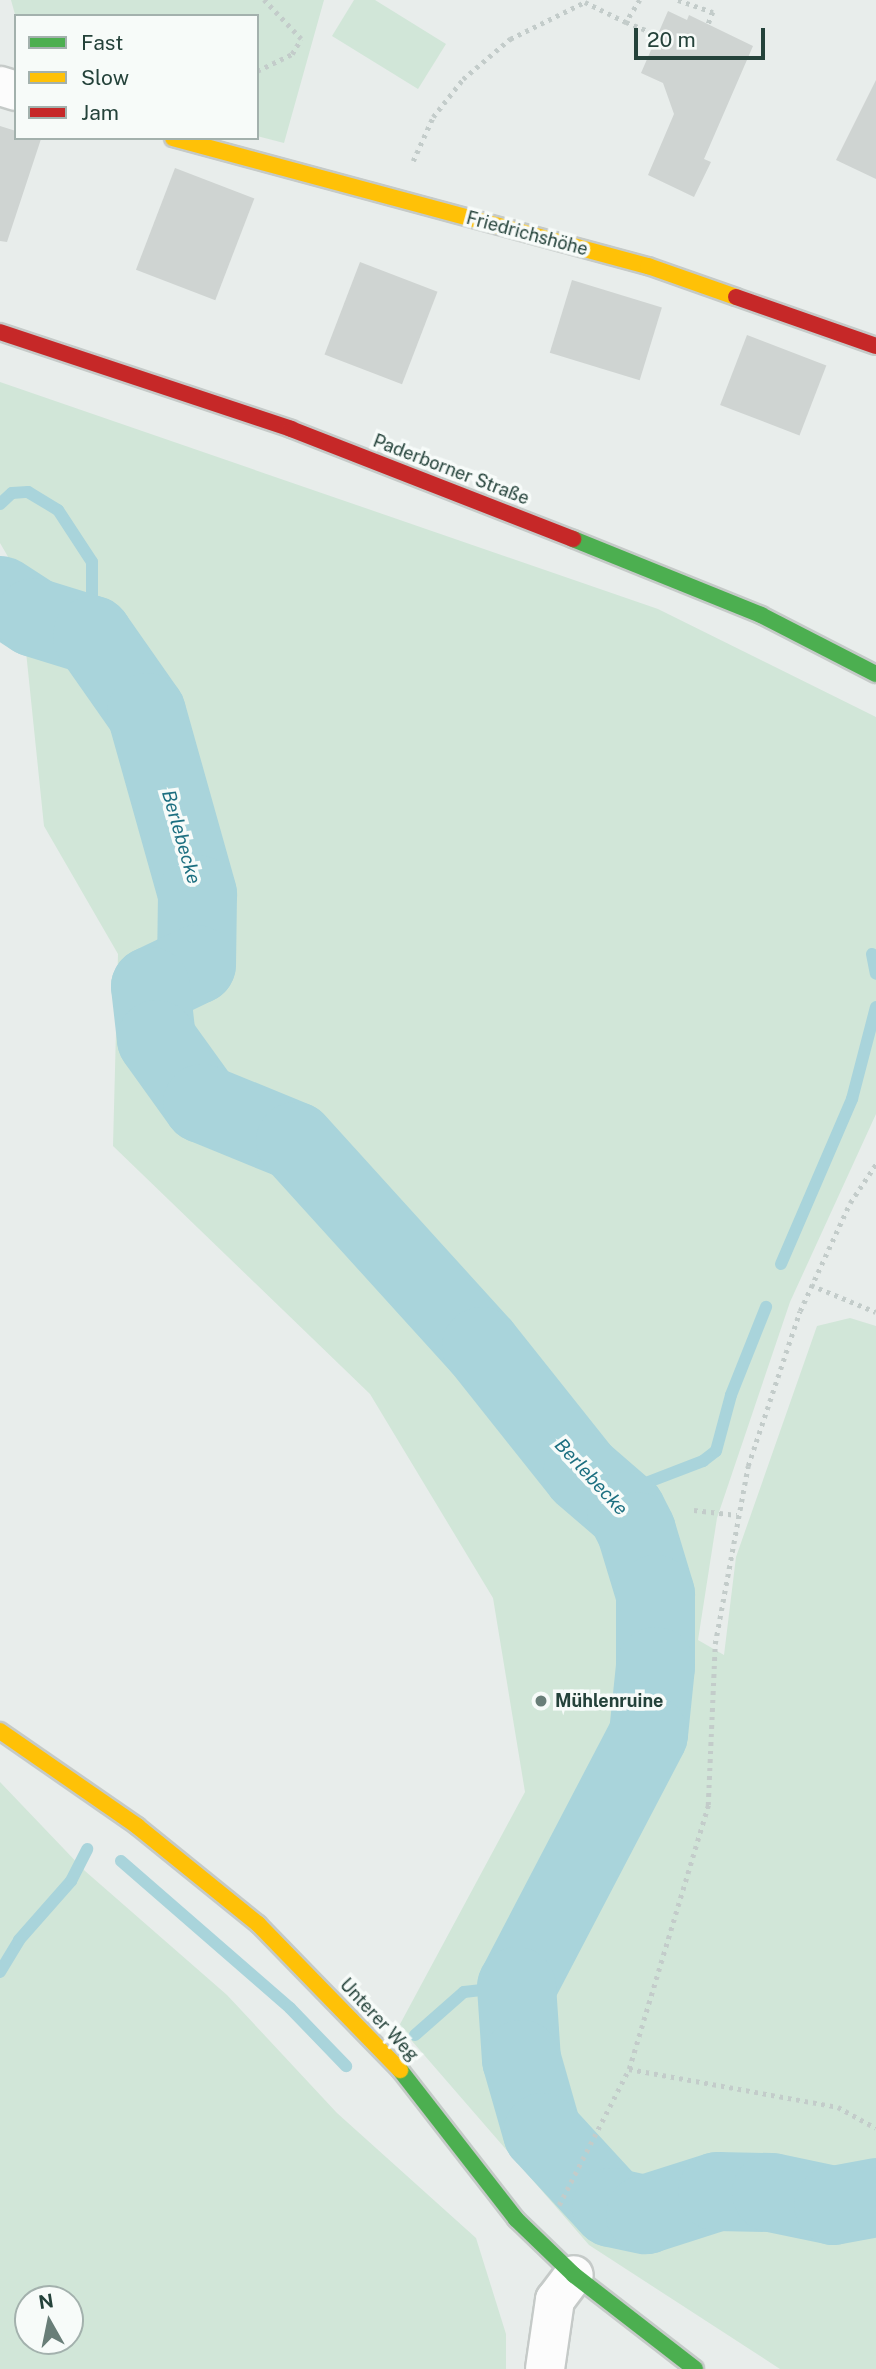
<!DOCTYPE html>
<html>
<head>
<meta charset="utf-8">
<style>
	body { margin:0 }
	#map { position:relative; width:876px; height:2369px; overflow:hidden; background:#e8edeb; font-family:"Public Sans",sans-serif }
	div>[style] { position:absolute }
	.green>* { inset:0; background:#d1e6d8 }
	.stream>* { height:12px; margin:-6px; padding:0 6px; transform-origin:6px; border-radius:6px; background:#a9d4db }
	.river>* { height:79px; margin:-39.5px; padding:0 39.5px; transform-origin:39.5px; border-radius:39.5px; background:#a9d4db }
	.building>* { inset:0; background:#cfd4d2; transform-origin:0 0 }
	.path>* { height:4.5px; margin-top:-2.25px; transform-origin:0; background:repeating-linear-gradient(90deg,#c3ccca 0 3.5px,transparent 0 8.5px) }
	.roads { filter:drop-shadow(2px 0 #c5cac8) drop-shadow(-2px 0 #c5cac8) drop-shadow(0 2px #c5cac8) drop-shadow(0 -2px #c5cac8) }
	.street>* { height:38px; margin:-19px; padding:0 19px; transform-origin:19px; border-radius:19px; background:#fcfcfc }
	.fast>* { height:16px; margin:-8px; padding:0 8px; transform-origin:8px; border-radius:8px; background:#4caf50 }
	.slow>* { height:16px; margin:-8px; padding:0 8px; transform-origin:8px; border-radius:8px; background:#ffc107 }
	.jam>* { height:16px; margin:-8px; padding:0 8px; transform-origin:8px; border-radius:8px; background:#c62828 }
	.dots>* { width:19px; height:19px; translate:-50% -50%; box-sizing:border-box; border:4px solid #f7fbf9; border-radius:50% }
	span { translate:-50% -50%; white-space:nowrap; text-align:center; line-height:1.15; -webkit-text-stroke:7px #f7fbf9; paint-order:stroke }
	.street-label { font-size:18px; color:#24423a }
	.poi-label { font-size:18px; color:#24423a; font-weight:700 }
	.left { translate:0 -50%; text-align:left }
	.water-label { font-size:19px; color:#1c6f80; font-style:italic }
	.legend { position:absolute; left:14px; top:14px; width:245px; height:126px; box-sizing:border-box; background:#f7fbf9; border:2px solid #a3b1ad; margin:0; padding:9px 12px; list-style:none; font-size:21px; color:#24423a }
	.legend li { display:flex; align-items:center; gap:14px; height:35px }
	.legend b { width:35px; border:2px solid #a3b1ad }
	.north { position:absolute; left:14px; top:2285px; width:70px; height:70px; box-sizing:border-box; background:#f7fbf9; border:2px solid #a3b1ad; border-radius:50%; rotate:351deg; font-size:19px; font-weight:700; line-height:28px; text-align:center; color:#24423a }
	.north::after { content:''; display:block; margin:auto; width:24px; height:32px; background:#697e78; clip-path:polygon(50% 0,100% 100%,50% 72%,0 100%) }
	.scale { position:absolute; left:634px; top:28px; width:131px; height:32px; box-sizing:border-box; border:4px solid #24423a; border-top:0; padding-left:9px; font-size:21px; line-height:24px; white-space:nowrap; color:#24423a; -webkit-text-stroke:5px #f7fbf9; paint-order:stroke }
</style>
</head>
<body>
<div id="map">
	<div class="green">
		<i style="clip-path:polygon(11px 0,324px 0,284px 143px,257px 136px,257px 16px,16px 18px)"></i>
		<i style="clip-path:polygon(354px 0,375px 0,446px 44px,418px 89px,332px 36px)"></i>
		<i style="clip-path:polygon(0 382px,658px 609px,876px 717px,876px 1114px,790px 1302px,717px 1518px,698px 1640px,724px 1655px,736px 1557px,817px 1326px,850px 1318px,876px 1326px,876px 2369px,780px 2369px,589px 2245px,399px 2026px,525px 1792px,493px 1598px,370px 1394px,113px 1146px,118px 954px,44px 826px,18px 574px,0 543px)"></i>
		<i style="clip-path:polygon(evenodd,0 1782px,85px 1871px,227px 1995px,337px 2113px,476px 2238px,506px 2334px,506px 2369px,0 2369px,0 1782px,28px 2299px,70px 2299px,70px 2341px,28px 2341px,28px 2299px)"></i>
	</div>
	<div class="stream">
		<i style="left:0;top:504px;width:16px;rotate:-43deg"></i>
		<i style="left:12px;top:493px;width:16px;rotate:-4deg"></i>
		<i style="left:28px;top:492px;width:35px;rotate:31deg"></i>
		<i style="left:58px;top:510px;width:62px;rotate:56.8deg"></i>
		<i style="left:92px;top:562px;width:73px;rotate:90deg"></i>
		<i style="left:872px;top:954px;width:20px;rotate:79deg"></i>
		<i style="left:781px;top:1264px;width:180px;rotate:-66.7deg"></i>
		<i style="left:852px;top:1099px;width:95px;rotate:-75.4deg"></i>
		<i style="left:605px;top:1491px;width:33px;rotate:-9deg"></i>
		<i style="left:638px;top:1486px;width:70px;rotate:-21deg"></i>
		<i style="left:703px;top:1461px;width:16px;rotate:-38deg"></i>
		<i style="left:716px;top:1451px;width:58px;rotate:-75deg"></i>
		<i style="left:731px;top:1395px;width:95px;rotate:-68.3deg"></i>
		<i style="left:121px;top:1861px;width:224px;rotate:41deg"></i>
		<i style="left:290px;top:2008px;width:81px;rotate:46deg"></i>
		<i style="left:0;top:1972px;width:37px;rotate:-59deg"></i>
		<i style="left:19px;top:1940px;width:79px;rotate:-48.6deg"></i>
		<i style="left:71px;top:1881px;width:36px;rotate:-63deg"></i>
		<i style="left:415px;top:2035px;width:65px;rotate:-41.3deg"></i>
		<i style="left:464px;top:1992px;width:52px;rotate:-6.6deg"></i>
	</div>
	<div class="river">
		<i style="left:0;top:595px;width:40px;rotate:32.9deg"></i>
		<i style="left:34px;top:617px;width:61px;rotate:17.2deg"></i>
		<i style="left:92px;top:635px;width:94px;rotate:55deg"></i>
		<i style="left:146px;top:712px;width:189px;rotate:74.3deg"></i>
		<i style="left:197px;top:894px;width:70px;rotate:90.8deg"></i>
		<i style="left:196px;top:964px;width:51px;rotate:154.4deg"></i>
		<i style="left:150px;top:986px;width:53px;rotate:83.5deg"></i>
		<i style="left:156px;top:1039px;width:79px;rotate:54.3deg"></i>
		<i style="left:202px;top:1103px;width:100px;rotate:22.2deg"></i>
		<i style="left:295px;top:1141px;width:277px;rotate:47.8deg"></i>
		<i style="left:481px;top:1346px;width:162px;rotate:51.5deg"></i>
		<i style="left:582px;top:1473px;width:58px;rotate:40.8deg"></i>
		<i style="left:626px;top:1511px;width:22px;rotate:63deg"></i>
		<i style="left:636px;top:1531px;width:66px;rotate:73.2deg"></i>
		<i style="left:655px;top:1594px;width:72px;rotate:90deg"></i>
		<i style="left:655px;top:1666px;width:68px;rotate:95.9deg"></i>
		<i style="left:648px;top:1734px;width:284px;rotate:117.6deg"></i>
		<i style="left:516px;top:1986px;width:73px;rotate:86.1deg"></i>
		<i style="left:521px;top:2059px;width:76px;rotate:74deg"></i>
		<i style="left:542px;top:2132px;width:102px;rotate:47.4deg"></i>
		<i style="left:611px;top:2207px;width:35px;rotate:12deg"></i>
		<i style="left:645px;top:2214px;width:76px;rotate:-17.7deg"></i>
		<i style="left:717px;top:2191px;width:54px;rotate:1.1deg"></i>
		<i style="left:771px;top:2192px;width:63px;rotate:11.8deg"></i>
		<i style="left:833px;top:2205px;width:44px;rotate:-10.5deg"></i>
	</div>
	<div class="building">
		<i style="clip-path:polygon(668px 11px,687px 20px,689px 15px,753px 46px,704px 159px,711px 162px,694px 197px,648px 175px,674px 114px,663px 83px,641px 73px)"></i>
		<i style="clip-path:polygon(876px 80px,876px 179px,836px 160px)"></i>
		<i style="clip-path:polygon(0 126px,16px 131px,16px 138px,41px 139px,7px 242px,0 241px)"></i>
		<i style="left:175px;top:168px;width:85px;height:109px;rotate:21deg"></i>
		<i style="left:360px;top:262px;width:83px;height:99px;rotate:21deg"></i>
		<i style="left:572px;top:280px;width:94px;height:76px;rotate:17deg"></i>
		<i style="left:747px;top:335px;width:85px;height:75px;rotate:21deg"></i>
	</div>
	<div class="path">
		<i style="left:640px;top:0;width:26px;rotate:122deg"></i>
		<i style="left:626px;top:22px;width:27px;rotate:22deg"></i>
		<i style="left:678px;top:0;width:37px;rotate:19deg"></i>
		<i style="left:713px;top:12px;width:14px;rotate:111deg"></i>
		<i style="left:257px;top:71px;width:39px;rotate:-26deg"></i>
		<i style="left:292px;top:54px;width:17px;rotate:-59deg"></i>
		<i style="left:301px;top:39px;width:54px;rotate:-133.5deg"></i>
		<i style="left:413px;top:161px;width:48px;rotate:-65.6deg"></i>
		<i style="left:433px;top:117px;width:48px;rotate:-51.7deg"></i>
		<i style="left:463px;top:79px;width:62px;rotate:-40.4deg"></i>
		<i style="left:510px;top:39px;width:84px;rotate:-26.3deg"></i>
		<i style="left:585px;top:2px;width:46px;rotate:26deg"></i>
		<i style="left:811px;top:1285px;width:70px;rotate:22.6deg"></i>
		<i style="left:694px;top:1510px;width:43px;rotate:6.6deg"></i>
		<i style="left:629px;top:2069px;width:212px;rotate:10.3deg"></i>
		<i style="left:838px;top:2107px;width:43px;rotate:28.9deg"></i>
		<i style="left:559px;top:2205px;width:153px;rotate:-62.8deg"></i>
		<i style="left:629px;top:2069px;width:276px;rotate:-73.3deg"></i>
		<i style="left:708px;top:1805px;width:161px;rotate:-87.5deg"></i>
		<i style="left:715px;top:1644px;width:181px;rotate:-79.5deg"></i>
		<i style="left:748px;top:1466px;width:163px;rotate:-71.5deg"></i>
		<i style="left:800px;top:1311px;width:119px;rotate:-65.2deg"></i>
		<i style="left:850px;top:1203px;width:47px;rotate:-56.3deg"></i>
	</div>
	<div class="roads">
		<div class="street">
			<i style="left:0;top:86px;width:17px;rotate:17deg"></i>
			<i style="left:545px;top:2369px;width:70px;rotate:-81.8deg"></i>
			<i style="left:555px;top:2300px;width:31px;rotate:-53deg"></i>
		</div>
		<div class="fast">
			<i style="left:573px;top:539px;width:203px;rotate:22deg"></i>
			<i style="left:761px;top:615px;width:129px;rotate:27.2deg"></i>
			<i style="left:400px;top:2070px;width:189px;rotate:52.1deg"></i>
			<i style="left:516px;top:2219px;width:81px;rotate:44deg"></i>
			<i style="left:574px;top:2275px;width:153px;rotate:37.8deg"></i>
		</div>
		<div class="slow">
			<i style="left:173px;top:138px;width:492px;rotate:15.1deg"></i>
			<i style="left:648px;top:266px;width:93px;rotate:19.4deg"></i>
			<i style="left:0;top:1731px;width:167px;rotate:34.7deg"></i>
			<i style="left:137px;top:1826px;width:156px;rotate:39deg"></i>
			<i style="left:258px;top:1924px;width:204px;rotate:45.8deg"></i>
		</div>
		<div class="jam">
			<i style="left:736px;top:297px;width:148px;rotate:19.3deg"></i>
			<i style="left:0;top:332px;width:307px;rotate:18.4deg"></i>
			<i style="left:291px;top:429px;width:303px;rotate:21.3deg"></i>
		</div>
	</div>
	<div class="dots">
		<i style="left:541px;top:1701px;background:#697e78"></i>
	</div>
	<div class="street-label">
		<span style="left:527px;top:234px;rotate:15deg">Friedrichshöhe</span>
		<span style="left:451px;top:470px;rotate:21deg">Paderborner Straße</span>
		<span style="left:379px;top:2020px;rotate:47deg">Unterer Weg</span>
	</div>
	<div class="poi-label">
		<span class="left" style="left:555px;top:1701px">Mühlenruine</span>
	</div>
	<div class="water-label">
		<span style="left:181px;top:837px;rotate:74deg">Berlebecke</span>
		<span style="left:591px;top:1477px;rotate:47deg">Berlebecke</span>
	</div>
	<ul class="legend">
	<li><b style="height:9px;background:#4caf50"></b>Fast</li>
	<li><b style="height:9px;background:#ffc107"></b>Slow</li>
	<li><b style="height:9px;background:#c62828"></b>Jam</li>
	</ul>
	<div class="north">N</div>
	<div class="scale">20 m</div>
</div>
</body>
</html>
